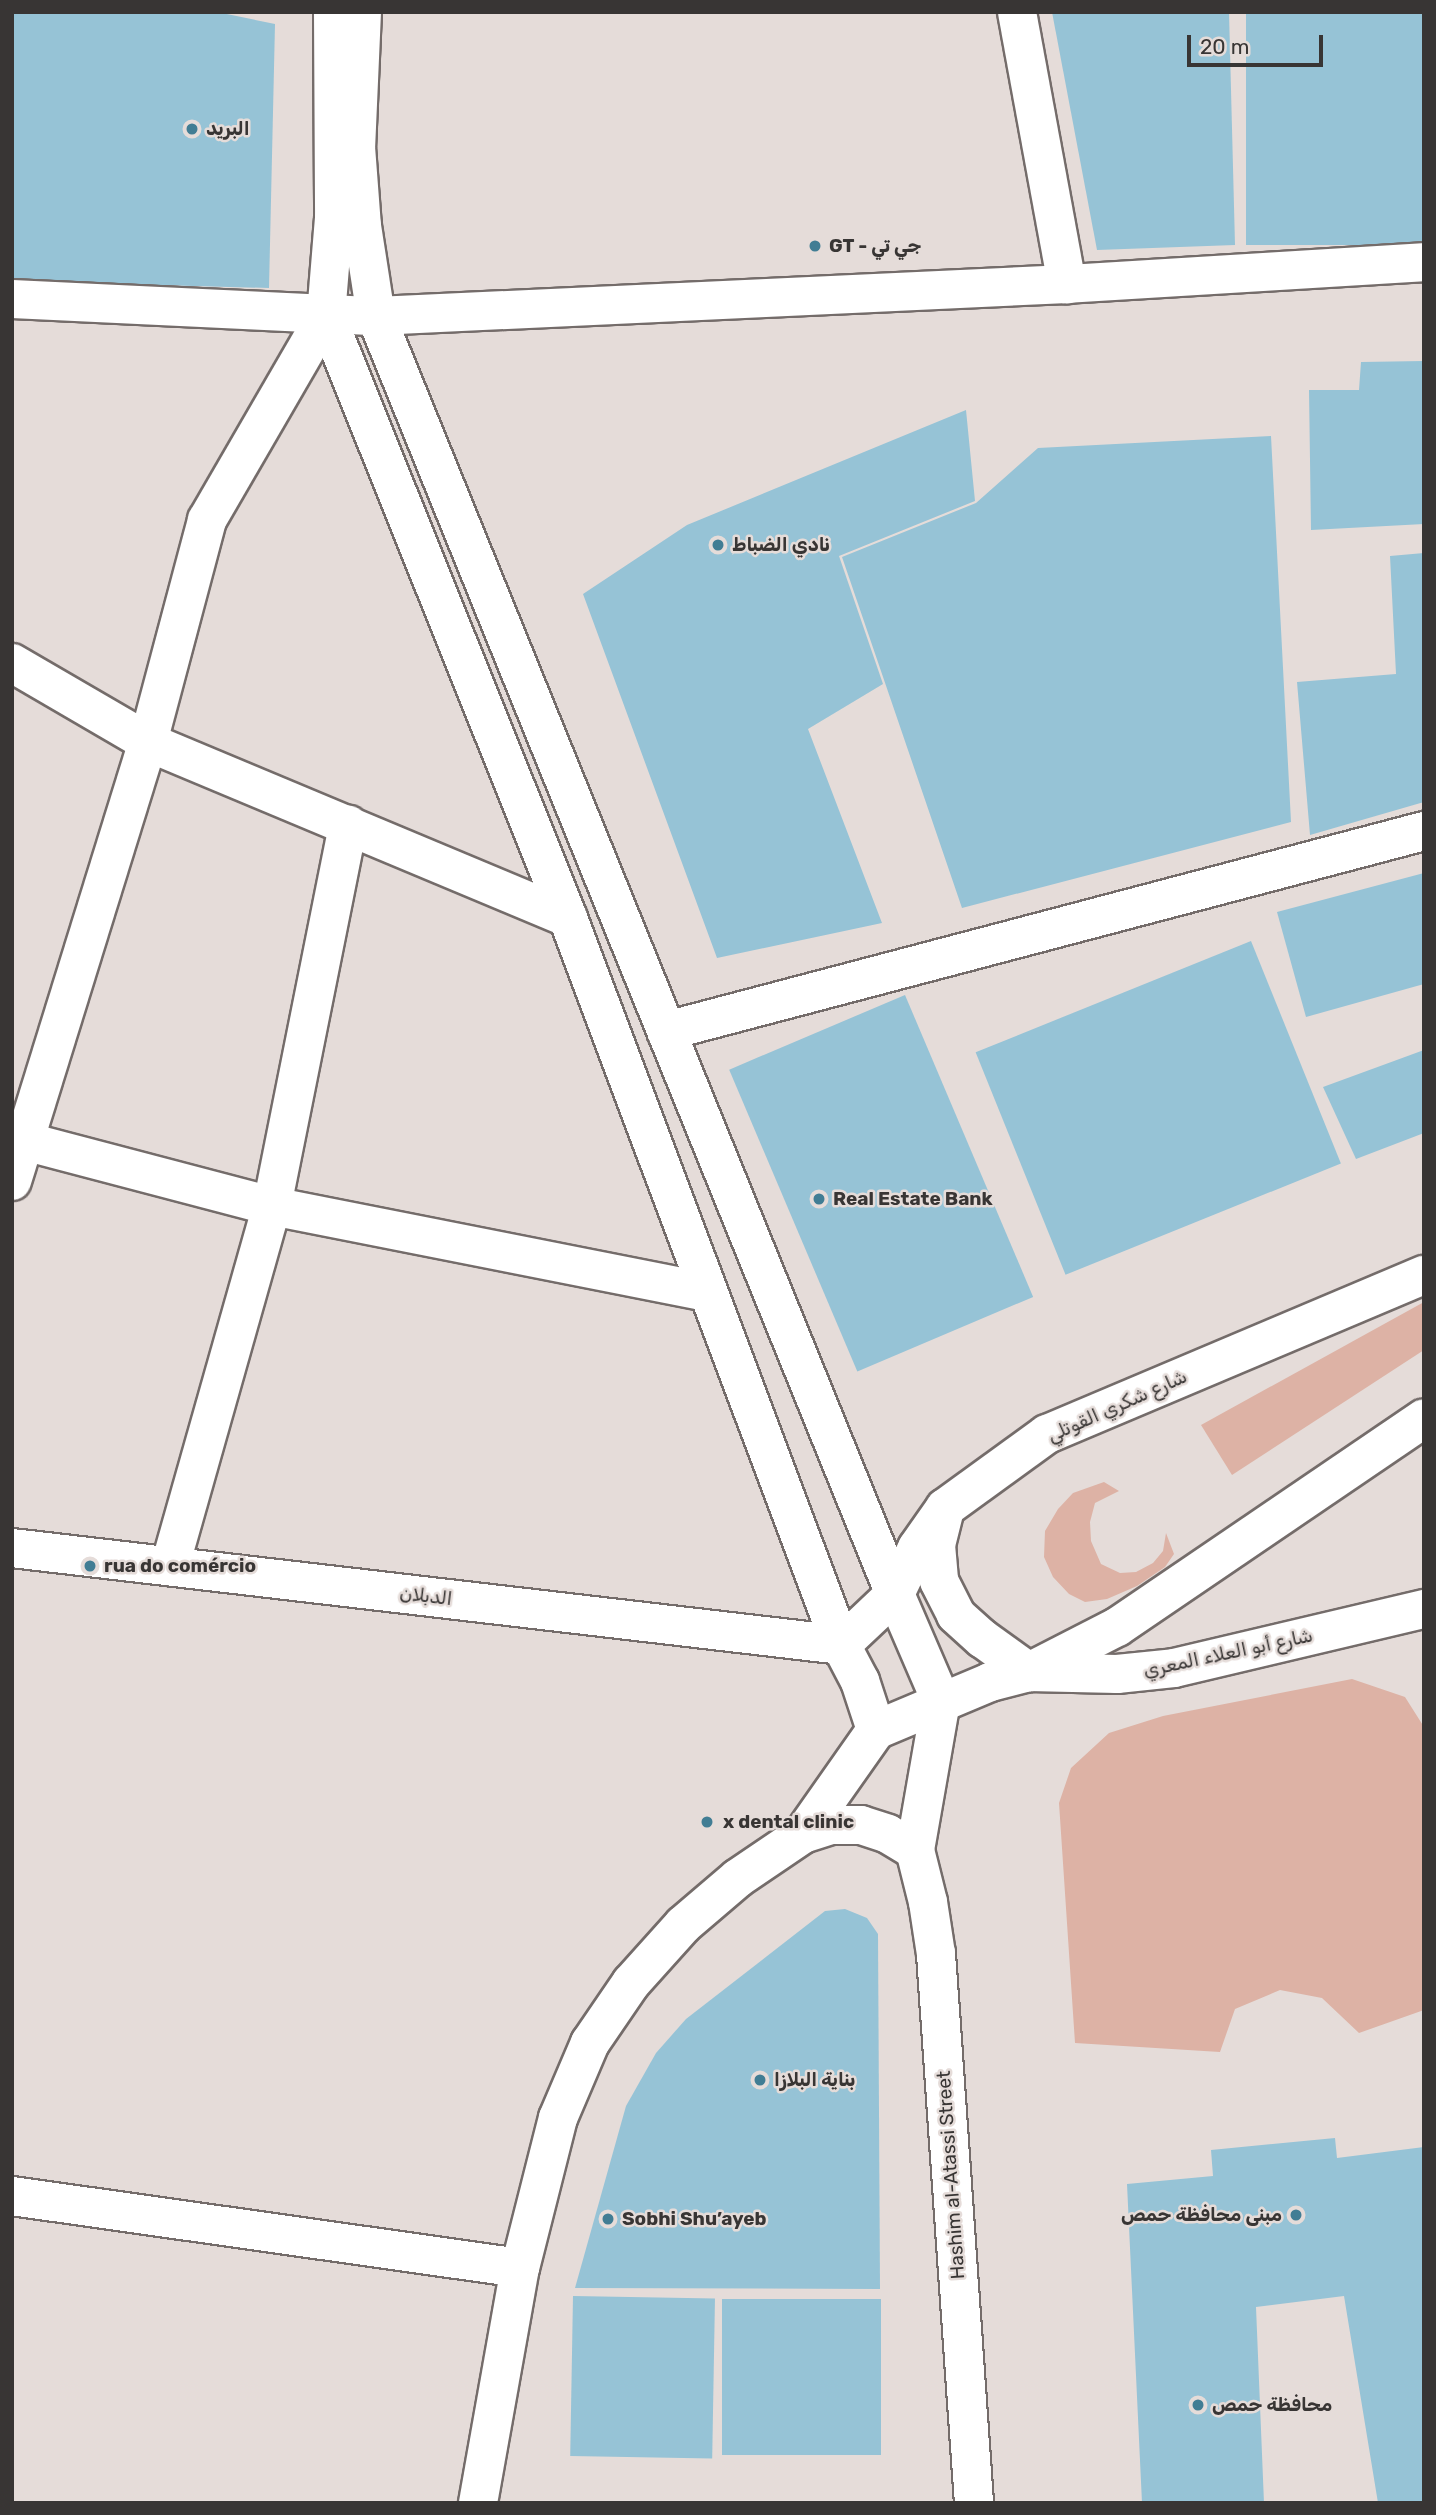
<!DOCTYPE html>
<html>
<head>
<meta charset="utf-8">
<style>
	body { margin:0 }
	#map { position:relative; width:1436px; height:2515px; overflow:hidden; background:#e5dcd9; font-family:Rubik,Cairo,sans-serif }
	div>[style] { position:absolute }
	.green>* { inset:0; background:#ddb2a5 }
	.building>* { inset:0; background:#96c3d6; transform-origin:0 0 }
	.roads { filter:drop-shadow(2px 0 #746c6a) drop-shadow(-2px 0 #746c6a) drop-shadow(0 2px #746c6a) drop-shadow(0 -2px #746c6a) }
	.minor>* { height:38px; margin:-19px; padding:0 19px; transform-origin:19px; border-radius:19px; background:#fff }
	.secondary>* { height:38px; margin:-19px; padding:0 19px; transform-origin:19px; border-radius:19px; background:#fff }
	.dots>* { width:19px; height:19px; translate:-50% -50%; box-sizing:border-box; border:4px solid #e5dcd9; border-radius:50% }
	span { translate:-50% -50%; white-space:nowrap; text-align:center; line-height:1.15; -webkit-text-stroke:5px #e5dcd9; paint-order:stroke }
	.poi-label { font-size:19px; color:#383534; font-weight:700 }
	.left { translate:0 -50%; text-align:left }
	.right { translate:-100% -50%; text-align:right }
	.street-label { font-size:19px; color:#383534 }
	.frame { position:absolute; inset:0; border:14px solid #383534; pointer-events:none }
	.scale { position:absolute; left:1187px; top:35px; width:136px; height:32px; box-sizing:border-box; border:4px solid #383534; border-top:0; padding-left:9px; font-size:21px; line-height:24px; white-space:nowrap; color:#383534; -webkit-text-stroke:5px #e5dcd9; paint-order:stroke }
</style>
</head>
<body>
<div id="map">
	<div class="green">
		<i style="clip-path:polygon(1424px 1302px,1424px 1350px,1232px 1475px,1201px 1425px)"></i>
		<i style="clip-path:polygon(1104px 1482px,1119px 1491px,1095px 1503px,1090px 1522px,1091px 1541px,1101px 1564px,1120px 1573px,1136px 1572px,1153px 1563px,1163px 1551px,1166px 1533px,1174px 1554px,1165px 1567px,1137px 1586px,1107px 1599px,1085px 1602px,1069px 1594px,1053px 1577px,1044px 1557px,1045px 1531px,1058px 1509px,1073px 1493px)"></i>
		<i style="clip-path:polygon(1352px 1679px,1405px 1697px,1424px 1727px,1424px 2010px,1359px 2033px,1322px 1998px,1280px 1990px,1235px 2009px,1220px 2052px,1075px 2043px,1059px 1803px,1071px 1768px,1109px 1733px,1163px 1716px)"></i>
	</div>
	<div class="building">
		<i style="clip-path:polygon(12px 12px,217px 12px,275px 24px,269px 288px,12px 281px)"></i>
		<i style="clip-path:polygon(1052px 12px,1229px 12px,1235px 245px,1097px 250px)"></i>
		<i style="left:1246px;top:12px;width:178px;height:233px"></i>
		<i style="clip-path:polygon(1424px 361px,1424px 524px,1311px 530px,1309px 390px,1359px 390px,1361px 362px)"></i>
		<i style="clip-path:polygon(966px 410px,975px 501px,839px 556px,883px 684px,808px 729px,882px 923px,717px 958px,583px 594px,687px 525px)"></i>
		<i style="clip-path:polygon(1271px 436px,1291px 822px,962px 908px,842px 557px,976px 503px,1038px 448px)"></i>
		<i style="clip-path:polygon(1424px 553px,1424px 802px,1310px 835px,1297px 682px,1396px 674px,1390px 556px)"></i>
		<i style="clip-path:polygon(1424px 873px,1424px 984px,1306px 1017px,1277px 912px)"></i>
		<i style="left:1251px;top:941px;width:240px;height:297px;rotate:68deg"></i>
		<i style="left:905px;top:995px;width:328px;height:191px;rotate:67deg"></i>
		<i style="clip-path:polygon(1424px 1050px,1424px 1133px,1356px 1159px,1323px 1087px)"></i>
		<i style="clip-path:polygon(845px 1909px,867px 1918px,878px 1934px,880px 2289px,575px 2288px,626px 2106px,656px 2053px,686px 2019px,825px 1911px)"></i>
		<i style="clip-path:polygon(1335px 2138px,1337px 2158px,1424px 2147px,1424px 2503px,1378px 2503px,1344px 2296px,1256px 2307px,1264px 2503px,1142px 2503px,1127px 2184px,1213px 2176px,1211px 2150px)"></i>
		<i style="left:573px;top:2296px;width:142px;height:160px;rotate:1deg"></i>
		<i style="left:722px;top:2299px;width:159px;height:156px"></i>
	</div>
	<div class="roads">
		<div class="minor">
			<i style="left:1017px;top:12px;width:277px;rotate:79.6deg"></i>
			<i style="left:12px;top:299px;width:364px;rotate:2.7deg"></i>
			<i style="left:376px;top:316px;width:692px;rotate:-2.65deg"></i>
			<i style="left:1067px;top:284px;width:358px;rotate:-3.5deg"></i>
			<i style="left:12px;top:663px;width:157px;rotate:30.2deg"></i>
			<i style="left:148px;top:742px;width:455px;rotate:22.7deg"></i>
			<i style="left:666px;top:1031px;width:784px;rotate:-14.78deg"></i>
			<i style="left:24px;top:1141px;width:256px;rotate:14.7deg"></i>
			<i style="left:272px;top:1206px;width:443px;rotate:11.2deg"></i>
			<i style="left:12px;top:1181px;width:460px;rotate:-72.8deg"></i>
			<i style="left:148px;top:742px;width:230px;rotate:-75.1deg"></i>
			<i style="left:207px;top:520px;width:237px;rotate:-59.9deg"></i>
			<i style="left:12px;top:1548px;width:835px;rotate:6.67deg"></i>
			<i style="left:170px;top:1566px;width:374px;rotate:-74.2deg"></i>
			<i style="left:272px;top:1206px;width:389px;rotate:-78.7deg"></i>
			<i style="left:1029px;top:1672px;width:88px;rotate:1.3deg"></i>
			<i style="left:1117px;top:1674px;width:57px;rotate:-6deg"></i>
			<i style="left:1174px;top:1668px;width:257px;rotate:-13.3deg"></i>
			<i style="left:12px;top:2196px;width:513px;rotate:8.07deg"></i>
		</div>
		<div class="secondary">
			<i style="left:333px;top:12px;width:206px;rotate:89.7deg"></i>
			<i style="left:334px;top:218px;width:97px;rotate:94.7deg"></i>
			<i style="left:326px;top:315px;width:650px;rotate:68.13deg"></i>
			<i style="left:568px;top:918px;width:777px;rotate:69.42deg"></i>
			<i style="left:841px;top:1645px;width:41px;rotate:62.2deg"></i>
			<i style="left:860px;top:1681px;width:52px;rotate:71.9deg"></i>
			<i style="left:876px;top:1730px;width:127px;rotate:125.1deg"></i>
			<i style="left:362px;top:12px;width:135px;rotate:92.5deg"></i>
			<i style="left:356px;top:147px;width:79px;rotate:85.7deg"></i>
			<i style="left:362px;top:226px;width:91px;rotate:81.2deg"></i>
			<i style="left:376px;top:316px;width:1379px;rotate:67.9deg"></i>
			<i style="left:895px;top:1594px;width:116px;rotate:66.7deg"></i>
			<i style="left:941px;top:1701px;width:151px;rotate:99.9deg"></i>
			<i style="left:915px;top:1850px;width:54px;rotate:76deg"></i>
			<i style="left:928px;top:1902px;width:53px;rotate:81.3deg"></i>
			<i style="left:936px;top:1954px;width:550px;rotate:86.04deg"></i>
			<i style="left:944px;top:1513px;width:33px;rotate:104deg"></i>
			<i style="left:936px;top:1545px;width:36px;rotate:85deg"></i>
			<i style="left:939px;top:1581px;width:38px;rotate:63deg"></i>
			<i style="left:956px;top:1615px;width:36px;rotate:42deg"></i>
			<i style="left:983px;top:1639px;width:57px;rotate:35.7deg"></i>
			<i style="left:841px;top:1645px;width:74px;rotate:-43.4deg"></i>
			<i style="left:895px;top:1594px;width:51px;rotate:-64.4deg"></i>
			<i style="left:917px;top:1548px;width:49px;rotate:-55deg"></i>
			<i style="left:945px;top:1508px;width:126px;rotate:-36deg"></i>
			<i style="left:1047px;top:1434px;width:409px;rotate:-22.9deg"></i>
			<i style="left:876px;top:1730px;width:124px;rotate:-22.8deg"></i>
			<i style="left:990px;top:1682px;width:40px;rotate:-14.4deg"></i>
			<i style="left:1029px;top:1672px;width:99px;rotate:-27.1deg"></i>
			<i style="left:1117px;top:1627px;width:371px;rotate:-34.2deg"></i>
			<i style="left:478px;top:2503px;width:239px;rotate:-79.9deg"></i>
			<i style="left:520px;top:2268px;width:155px;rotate:-75.8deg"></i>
			<i style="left:558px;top:2118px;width:82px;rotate:-66.9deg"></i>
			<i style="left:590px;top:2043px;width:73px;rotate:-55.7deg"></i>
			<i style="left:631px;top:1983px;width:78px;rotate:-48.1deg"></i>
			<i style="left:683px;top:1925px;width:72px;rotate:-40.5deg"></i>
			<i style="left:738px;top:1878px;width:78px;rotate:-34.1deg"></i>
			<i style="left:803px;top:1834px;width:28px;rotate:-18deg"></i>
			<i style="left:830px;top:1825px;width:31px"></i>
			<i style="left:861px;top:1825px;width:28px;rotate:18deg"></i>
			<i style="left:888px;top:1834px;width:31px;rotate:31deg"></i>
		</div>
	</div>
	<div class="dots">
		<i style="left:192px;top:129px;background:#417d94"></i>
		<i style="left:815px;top:246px;background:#417d94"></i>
		<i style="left:718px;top:545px;background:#417d94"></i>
		<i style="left:819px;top:1199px;background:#417d94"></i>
		<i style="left:90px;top:1566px;background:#417d94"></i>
		<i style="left:707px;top:1822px;background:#417d94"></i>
		<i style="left:760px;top:2080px;background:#417d94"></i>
		<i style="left:1296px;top:2215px;background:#417d94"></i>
		<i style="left:608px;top:2219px;background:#417d94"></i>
		<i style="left:1198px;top:2405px;background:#417d94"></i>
	</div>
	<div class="poi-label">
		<span class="left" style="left:206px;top:129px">البريد</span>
		<span class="left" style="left:829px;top:246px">GT - جي تي</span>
		<span class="left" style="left:732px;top:545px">نادي الضباط</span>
		<span class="left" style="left:833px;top:1199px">Real Estate Bank</span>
		<span class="left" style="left:104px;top:1566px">rua do comércio</span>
		<span class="left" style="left:723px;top:1822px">x dental clinic</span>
		<span class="left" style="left:774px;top:2080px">بناية البلازا</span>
		<span class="right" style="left:1282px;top:2215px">مبنى محافظة حمص</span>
		<span class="left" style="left:622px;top:2219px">Sobhi Shu’ayeb</span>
		<span class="left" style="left:1212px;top:2405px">محافظة حمص</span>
	</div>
	<div class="street-label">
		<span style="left:1117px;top:1406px;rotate:-24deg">شارع شكري القوتلي</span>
		<span style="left:426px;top:1596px;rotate:7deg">الدبلان</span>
		<span style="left:1228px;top:1653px;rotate:-12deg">شارع أبو العلاء المعري</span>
		<span style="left:951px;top:2175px;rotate:-94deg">Hashim al-Atassi Street</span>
	</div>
	<div class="frame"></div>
	<div class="scale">20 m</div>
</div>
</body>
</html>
